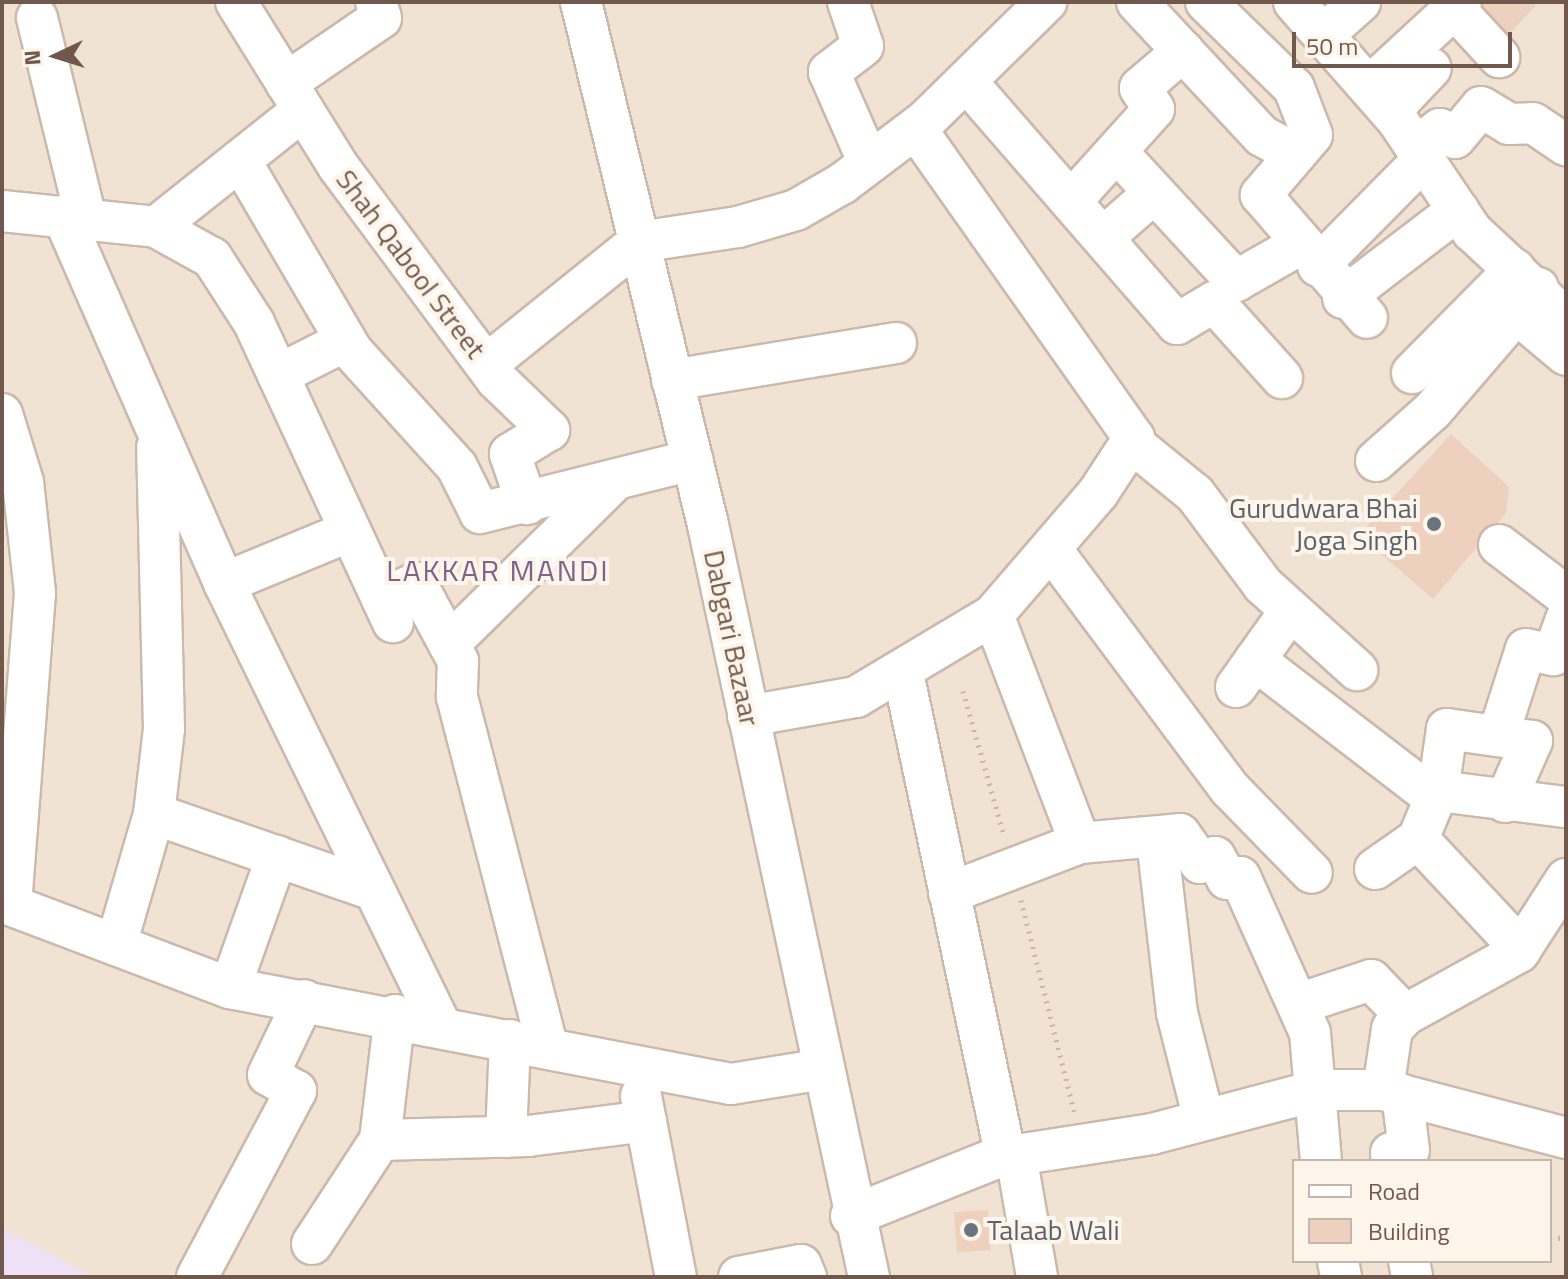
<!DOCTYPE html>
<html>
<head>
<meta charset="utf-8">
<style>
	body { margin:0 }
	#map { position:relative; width:1568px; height:1279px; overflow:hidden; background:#faf1e4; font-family:"Titillium Web",sans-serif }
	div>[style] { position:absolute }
	.residential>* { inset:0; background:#f1e3d3 }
	.education>* { inset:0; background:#eee1f6 }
	.building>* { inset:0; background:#edd0be; transform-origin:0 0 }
	.path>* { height:5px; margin-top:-2.5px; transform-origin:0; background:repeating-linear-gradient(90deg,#d2b3a1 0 2px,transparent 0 8px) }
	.roads { filter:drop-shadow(2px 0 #cbb9ab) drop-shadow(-2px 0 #cbb9ab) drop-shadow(0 2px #cbb9ab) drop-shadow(0 -2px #cbb9ab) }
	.minor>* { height:40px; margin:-20px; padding:0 20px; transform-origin:20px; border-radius:20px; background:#fff }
	.dots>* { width:22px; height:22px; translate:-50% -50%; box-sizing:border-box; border:4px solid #fdf5ea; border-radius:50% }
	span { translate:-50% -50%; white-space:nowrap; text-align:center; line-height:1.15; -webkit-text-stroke:8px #fdf5ea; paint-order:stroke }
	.street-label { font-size:28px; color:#71584c }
	.worship-label { font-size:28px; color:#5b616d }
	.right { translate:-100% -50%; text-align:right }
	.left { translate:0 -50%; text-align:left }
	.neighbourhood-label { font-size:30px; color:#7e648d; letter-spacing:2px }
	.frame { position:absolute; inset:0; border:4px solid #71584c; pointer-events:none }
	.legend { position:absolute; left:1292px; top:1159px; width:260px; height:104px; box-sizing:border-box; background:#fdf5ea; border:2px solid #c5b6ab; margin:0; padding:10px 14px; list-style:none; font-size:24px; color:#71584c }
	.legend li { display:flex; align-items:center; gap:16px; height:40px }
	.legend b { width:40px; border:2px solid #c5b6ab }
	.north { position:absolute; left:16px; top:16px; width:80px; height:80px; -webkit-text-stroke:6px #fdf5ea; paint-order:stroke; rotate:266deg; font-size:22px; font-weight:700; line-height:32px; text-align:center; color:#71584c }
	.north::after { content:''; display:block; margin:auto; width:28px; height:36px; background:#71584c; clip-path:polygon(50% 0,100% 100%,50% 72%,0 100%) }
	.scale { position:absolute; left:1292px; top:32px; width:220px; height:36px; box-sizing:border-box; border:4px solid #71584c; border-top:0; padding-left:10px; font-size:24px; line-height:28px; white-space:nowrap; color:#71584c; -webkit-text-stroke:6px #fdf5ea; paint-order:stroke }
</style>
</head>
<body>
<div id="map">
	<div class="residential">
		<i style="clip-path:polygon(evenodd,2px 2px,1566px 2px,1566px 1277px,2px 1277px,2px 2px,1294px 1161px,1550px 1161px,1550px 1261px,1294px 1261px,1294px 1161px)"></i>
	</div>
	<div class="education">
		<i style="clip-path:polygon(2px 1228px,5px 1230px,94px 1277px,2px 1277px)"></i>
	</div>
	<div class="building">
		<i style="clip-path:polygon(1475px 2px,1539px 2px,1500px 44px)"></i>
		<i style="clip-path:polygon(1451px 434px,1509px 487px,1506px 513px,1433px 599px,1359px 535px)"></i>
		<i style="left:988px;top:1210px;width:40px;height:34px;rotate:86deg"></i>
	</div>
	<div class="path">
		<i style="left:963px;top:691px;width:151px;rotate:74.2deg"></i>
		<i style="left:1021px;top:900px;width:218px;rotate:75.9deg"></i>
		<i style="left:1550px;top:1239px;width:16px;rotate:-7deg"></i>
	</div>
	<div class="roads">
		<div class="minor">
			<i style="left:236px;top:2px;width:193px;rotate:58.1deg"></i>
			<i style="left:338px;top:166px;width:265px;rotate:53.4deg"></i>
			<i style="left:496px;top:379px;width:74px;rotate:43.9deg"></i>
			<i style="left:549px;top:430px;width:46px;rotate:148.4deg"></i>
			<i style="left:510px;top:454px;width:53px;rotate:71.2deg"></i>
			<i style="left:581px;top:2px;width:538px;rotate:76.35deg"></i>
			<i style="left:708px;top:525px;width:769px;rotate:77.92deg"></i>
			<i style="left:848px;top:2px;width:46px;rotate:71.2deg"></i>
			<i style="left:863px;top:46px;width:43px;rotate:142.6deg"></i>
			<i style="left:829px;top:72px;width:99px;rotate:66.3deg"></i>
			<i style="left:1137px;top:2px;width:183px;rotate:47deg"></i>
			<i style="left:1262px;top:136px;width:38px;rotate:28deg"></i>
			<i style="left:1206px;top:2px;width:123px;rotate:44.3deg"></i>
			<i style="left:1294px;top:88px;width:50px;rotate:69deg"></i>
			<i style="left:1312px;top:135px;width:79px;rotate:130.4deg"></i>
			<i style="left:1261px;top:195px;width:162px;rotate:49.2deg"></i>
			<i style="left:1294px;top:2px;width:158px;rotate:48.8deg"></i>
			<i style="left:1398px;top:121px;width:133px;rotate:56.1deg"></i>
			<i style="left:1472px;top:231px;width:129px;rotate:43.1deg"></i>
			<i style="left:1454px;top:8px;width:67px;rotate:47.4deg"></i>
			<i style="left:37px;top:18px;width:207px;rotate:76.3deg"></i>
			<i style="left:1323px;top:35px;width:50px;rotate:-41.7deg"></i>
			<i style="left:966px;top:81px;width:322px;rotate:49deg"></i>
			<i style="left:1177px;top:324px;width:43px;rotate:-30.7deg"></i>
			<i style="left:1214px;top:302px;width:102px;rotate:48.2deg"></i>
			<i style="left:286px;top:83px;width:115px;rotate:-34.4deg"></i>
			<i style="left:381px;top:18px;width:17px;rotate:-107deg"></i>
			<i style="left:1369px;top:87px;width:125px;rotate:-42.7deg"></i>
			<i style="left:1390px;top:111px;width:59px;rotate:-46.4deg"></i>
			<i style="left:1416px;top:147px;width:30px;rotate:-37deg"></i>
			<i style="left:1440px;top:129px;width:17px;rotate:31deg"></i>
			<i style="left:1455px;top:138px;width:40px;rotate:-50deg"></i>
			<i style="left:1481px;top:107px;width:33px;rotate:31deg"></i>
			<i style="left:1509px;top:124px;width:24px;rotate:-2deg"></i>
			<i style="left:1533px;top:123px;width:40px;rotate:34deg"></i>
			<i style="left:1117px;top:152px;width:176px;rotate:47.3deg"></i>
			<i style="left:1236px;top:281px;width:75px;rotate:-29.6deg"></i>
			<i style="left:240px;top:160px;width:221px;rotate:59.6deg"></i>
			<i style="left:352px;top:351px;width:156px;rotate:47.8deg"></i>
			<i style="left:457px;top:467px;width:51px;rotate:63.4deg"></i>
			<i style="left:480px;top:513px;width:219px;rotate:-14deg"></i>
			<i style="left:1073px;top:199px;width:121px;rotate:-48deg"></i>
			<i style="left:1154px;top:109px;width:25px;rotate:-124deg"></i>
			<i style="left:1140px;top:88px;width:57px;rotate:-40.7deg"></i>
			<i style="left:2px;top:211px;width:155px;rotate:5.9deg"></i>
			<i style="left:156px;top:227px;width:64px;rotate:29deg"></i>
			<i style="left:212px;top:258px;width:77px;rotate:57.1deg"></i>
			<i style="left:254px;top:323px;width:330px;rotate:65.1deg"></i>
			<i style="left:63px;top:216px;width:401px;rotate:66.3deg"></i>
			<i style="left:224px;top:583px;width:490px;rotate:63.9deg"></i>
			<i style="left:156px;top:227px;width:188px;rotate:-38.5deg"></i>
			<i style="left:1106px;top:235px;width:64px;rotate:-41.2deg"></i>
			<i style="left:1318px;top:266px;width:151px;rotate:-45.3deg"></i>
			<i style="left:1343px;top:298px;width:145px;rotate:-37.4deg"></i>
			<i style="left:1516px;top:313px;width:65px;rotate:40deg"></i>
			<i style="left:486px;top:365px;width:196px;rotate:-38.8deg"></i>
			<i style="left:639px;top:242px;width:100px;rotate:-8.6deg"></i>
			<i style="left:738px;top:227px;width:60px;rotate:-16.3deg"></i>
			<i style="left:796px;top:210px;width:54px;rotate:-29.9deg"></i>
			<i style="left:843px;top:183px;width:103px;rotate:-37.1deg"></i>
			<i style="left:925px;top:121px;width:170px;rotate:-44.5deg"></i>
			<i style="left:1412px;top:373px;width:146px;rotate:-45.3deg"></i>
			<i style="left:278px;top:375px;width:75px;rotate:-26.9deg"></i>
			<i style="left:672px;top:380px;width:227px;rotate:-9.4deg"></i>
			<i style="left:2px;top:414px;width:71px;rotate:72.8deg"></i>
			<i style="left:23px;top:482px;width:112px;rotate:83.8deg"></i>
			<i style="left:35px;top:593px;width:313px;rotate:94.4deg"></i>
			<i style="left:1131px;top:442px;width:82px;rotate:39.1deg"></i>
			<i style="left:1195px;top:494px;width:114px;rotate:53.2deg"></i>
			<i style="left:1263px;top:585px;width:127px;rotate:42.1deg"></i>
			<i style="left:1376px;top:461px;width:76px;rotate:-41.8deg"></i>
			<i style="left:1433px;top:410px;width:161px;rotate:-49.3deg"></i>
			<i style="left:1499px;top:545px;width:84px;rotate:37.3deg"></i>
			<i style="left:1051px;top:549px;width:299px;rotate:53.3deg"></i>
			<i style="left:1230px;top:789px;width:117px;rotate:45.7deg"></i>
			<i style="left:224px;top:583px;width:136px;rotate:-22.4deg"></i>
			<i style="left:382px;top:599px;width:38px;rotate:-25deg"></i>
			<i style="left:416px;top:583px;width:89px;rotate:61.7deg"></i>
			<i style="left:458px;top:661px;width:36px;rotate:92deg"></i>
			<i style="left:457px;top:697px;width:363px;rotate:75.5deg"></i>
			<i style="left:993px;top:615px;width:244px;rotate:69.1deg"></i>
			<i style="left:449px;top:644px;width:226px;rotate:-44.6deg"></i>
			<i style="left:1255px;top:660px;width:212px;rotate:37.5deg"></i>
			<i style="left:1423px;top:789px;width:144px;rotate:7.2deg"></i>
			<i style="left:903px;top:673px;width:495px;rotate:78deg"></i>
			<i style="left:1236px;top:687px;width:93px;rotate:-54.6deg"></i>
			<i style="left:748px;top:716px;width:110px;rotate:-10deg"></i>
			<i style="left:856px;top:697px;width:160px;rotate:-30.9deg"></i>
			<i style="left:993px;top:615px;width:161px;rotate:-49.3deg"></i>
			<i style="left:1098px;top:493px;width:66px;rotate:-56.8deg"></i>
			<i style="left:1134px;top:438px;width:378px;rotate:-125.2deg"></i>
			<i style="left:1498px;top:736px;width:91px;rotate:-72.2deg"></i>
			<i style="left:1526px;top:649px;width:28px;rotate:13deg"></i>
			<i style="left:1553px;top:655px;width:38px;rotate:-70deg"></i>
			<i style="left:1505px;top:802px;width:67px;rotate:-66.1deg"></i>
			<i style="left:1532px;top:741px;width:86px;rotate:-172deg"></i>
			<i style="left:1447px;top:729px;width:63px;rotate:98.3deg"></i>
			<i style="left:1438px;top:791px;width:52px;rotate:112.6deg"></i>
			<i style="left:1418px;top:839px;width:151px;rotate:46.9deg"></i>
			<i style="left:154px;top:814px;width:232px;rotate:19.1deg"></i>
			<i style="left:1157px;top:840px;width:174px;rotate:83.4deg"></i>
			<i style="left:1177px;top:1013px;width:110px;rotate:75.8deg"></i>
			<i style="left:1375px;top:869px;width:52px;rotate:-34.9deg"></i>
			<i style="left:949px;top:893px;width:140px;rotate:-20.9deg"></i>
			<i style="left:1080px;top:843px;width:100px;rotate:-5.1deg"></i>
			<i style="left:1180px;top:834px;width:35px;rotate:55deg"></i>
			<i style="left:1200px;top:863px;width:16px;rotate:-22deg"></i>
			<i style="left:1215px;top:857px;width:25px;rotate:61deg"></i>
			<i style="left:1227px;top:879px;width:13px;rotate:-9deg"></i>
			<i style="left:1240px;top:877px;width:171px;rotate:65.8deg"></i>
			<i style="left:1310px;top:1033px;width:128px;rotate:85.1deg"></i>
			<i style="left:2px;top:902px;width:244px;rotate:20.7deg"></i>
			<i style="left:230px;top:988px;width:510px;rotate:10.85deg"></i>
			<i style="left:731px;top:1084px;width:94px;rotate:-9.2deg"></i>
			<i style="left:116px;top:945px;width:136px;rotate:-73.8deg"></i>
			<i style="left:154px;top:814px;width:86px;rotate:-83.3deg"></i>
			<i style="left:164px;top:729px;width:282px;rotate:-91.4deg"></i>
			<i style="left:230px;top:988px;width:140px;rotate:-70.4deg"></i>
			<i style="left:1298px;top:1004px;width:77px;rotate:-18.2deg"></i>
			<i style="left:1371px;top:980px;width:49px;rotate:45.8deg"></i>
			<i style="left:1383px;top:1090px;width:62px;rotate:-81.6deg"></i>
			<i style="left:1392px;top:1029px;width:19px;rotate:-47deg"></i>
			<i style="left:1405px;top:1015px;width:130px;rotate:-28.9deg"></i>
			<i style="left:1519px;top:952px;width:87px;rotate:-57.2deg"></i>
			<i style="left:641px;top:1096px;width:184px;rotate:79.1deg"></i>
			<i style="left:506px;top:1137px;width:97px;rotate:-87.6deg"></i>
			<i style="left:380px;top:1140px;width:148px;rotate:-1.5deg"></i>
			<i style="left:528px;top:1136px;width:119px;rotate:-7.2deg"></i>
			<i style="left:1016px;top:1155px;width:124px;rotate:80.2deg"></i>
			<i style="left:1393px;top:1161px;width:8px;rotate:-104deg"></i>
			<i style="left:1391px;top:1153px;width:18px;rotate:-9deg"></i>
			<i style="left:1409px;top:1150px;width:56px;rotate:-97.1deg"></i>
			<i style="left:851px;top:1216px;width:157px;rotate:-21.7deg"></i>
			<i style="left:997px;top:1158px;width:157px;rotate:-8.8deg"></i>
			<i style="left:1152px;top:1134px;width:172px;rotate:-14.8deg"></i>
			<i style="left:1318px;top:1090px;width:65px"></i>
			<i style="left:1383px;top:1090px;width:189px;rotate:14.7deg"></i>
			<i style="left:312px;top:1244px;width:124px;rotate:-56.8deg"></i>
			<i style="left:380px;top:1140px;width:126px;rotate:-83.2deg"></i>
			<i style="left:1338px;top:1261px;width:16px;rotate:79deg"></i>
			<i style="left:1409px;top:1261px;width:16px;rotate:79deg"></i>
			<i style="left:197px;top:1277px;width:211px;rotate:-62deg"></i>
			<i style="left:296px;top:1091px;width:32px;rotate:-150deg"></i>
			<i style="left:268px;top:1075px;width:83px;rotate:-64.4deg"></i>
			<i style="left:739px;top:1277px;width:63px;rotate:-11deg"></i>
			<i style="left:801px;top:1265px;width:13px;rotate:67deg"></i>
		</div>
	</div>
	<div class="dots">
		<i style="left:1434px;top:524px;background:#6b7280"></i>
		<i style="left:971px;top:1230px;background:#6b7280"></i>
	</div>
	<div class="street-label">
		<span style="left:411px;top:264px;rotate:53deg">Shah Qabool Street</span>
		<span style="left:732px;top:638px;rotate:78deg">Dabgari Bazaar</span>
	</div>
	<div class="worship-label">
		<span class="right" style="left:1418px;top:524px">Gurudwara Bhai<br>Joga Singh</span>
		<span class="left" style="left:987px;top:1230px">Talaab Wali</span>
	</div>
	<div class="neighbourhood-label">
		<span style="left:498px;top:570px">LAKKAR MANDI</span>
	</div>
	<div class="frame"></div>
	<ul class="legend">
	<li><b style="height:10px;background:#fff"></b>Road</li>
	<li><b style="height:22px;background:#edd0be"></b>Building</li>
	</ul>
	<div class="north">N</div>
	<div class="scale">50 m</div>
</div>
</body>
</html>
